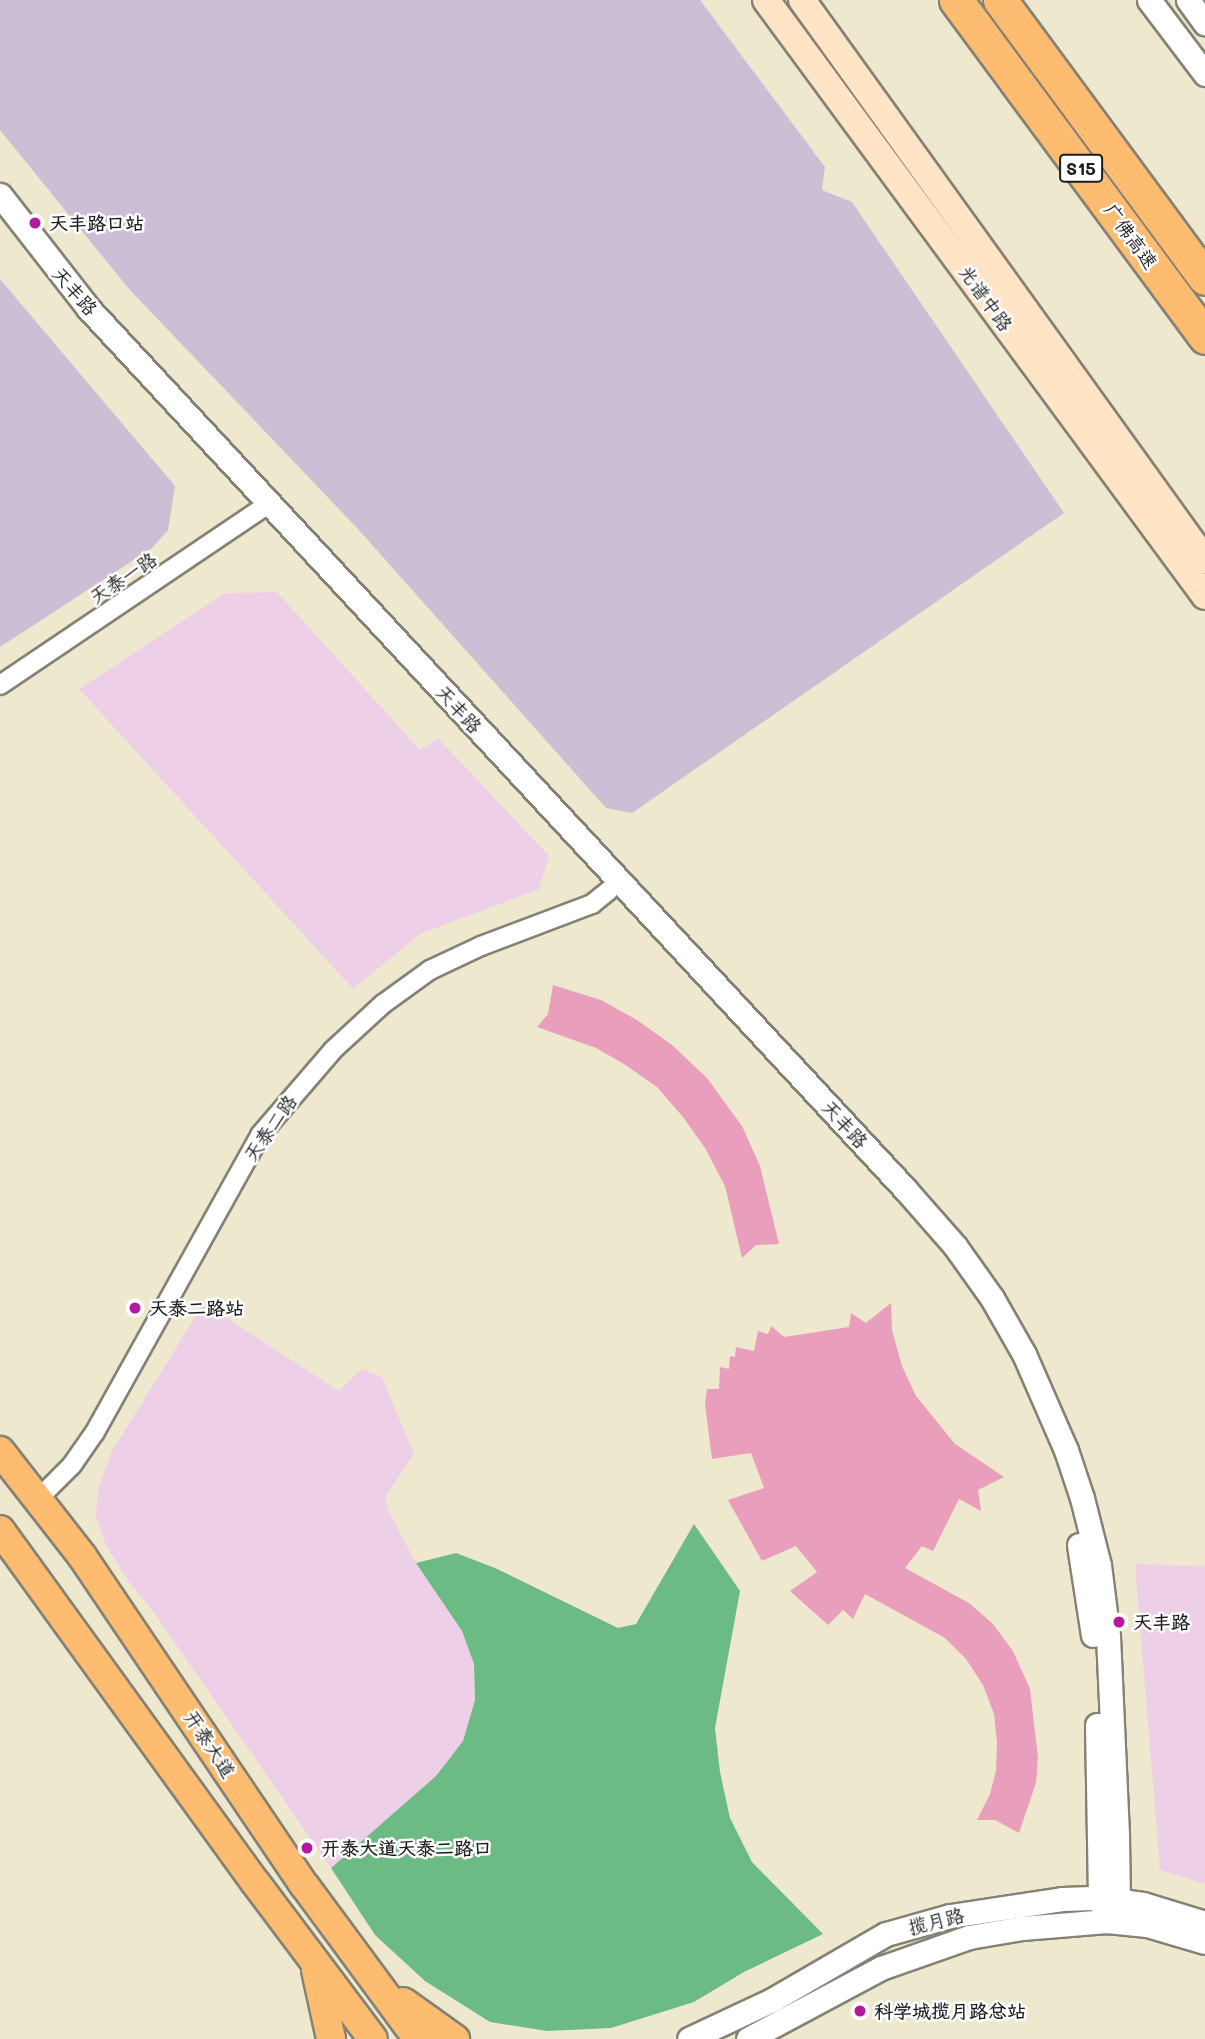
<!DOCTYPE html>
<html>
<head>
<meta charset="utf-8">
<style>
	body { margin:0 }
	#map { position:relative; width:1205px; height:2039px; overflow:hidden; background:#eee9ce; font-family:Mali,"LXGW WenKai TC",sans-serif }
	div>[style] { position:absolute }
	.built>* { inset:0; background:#edd0e8 }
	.industrial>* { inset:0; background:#ccbed4 }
	.forest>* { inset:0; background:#6dbb84 }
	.building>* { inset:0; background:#e99fbb }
	.roads { filter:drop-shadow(2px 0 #858275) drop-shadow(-2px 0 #858275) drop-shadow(0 2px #858275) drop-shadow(0 -2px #858275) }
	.minor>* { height:18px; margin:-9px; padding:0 9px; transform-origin:9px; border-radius:9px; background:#fff }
	.tertiary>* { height:23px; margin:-11.5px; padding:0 11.5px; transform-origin:11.5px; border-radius:11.5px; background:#fff }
	.secondary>* { height:26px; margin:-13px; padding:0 13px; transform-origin:13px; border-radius:13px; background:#ffe4c6 }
	.primary>* { height:28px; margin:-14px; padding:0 14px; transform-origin:14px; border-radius:14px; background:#febc70 }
	.motorway>* { height:33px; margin:-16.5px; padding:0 16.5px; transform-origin:16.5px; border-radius:16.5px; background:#febc70 }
	.dots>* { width:19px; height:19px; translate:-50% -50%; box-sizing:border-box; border:4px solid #fff; border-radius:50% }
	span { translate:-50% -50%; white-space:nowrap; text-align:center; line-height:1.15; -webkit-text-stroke:5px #fff; paint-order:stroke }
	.shield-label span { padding:2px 5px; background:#fff; border:2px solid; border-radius:5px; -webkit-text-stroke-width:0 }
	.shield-label { font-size:18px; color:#1c1c1c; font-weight:700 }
	.poi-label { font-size:19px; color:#1c1c1c; font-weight:700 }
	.left { translate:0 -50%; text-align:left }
	.street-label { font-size:19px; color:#1c1c1c }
</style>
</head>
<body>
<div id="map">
	<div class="built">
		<i style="clip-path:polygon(277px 592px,420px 750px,438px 738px,549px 856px,539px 889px,420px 934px,353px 989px,79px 689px,225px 593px)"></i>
		<i style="clip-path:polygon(204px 1303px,339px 1391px,362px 1369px,382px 1377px,414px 1454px,385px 1497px,388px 1510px,416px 1563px,462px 1631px,474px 1664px,475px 1700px,463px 1741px,436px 1776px,331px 1868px,155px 1614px,127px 1579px,106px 1545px,96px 1517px,98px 1489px,112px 1451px)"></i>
		<i style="clip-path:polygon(1135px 1564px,1205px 1566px,1205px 1884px,1160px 1870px)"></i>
	</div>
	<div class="industrial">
		<i style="clip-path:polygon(0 0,700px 0,825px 167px,822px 190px,852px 202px,1064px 513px,632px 813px,606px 808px,358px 529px,129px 289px,0 130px)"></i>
		<i style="clip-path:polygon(0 279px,175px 486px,168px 530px,152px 548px,0 647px)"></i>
	</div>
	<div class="forest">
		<i style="clip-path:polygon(694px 1524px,740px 1591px,715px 1728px,720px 1772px,730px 1818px,752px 1862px,823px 1934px,744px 1972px,694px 2002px,611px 2028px,547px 2031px,490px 2022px,425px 1981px,375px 1935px,331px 1868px,436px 1776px,463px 1741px,475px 1700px,474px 1664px,462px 1631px,416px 1563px,456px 1553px,495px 1568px,618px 1628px,636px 1624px)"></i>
	</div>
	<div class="building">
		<i style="clip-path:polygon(553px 985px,601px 1000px,637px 1020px,672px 1045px,707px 1078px,742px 1126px,760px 1166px,779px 1244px,756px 1245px,742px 1258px,725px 1186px,705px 1148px,683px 1117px,657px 1087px,624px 1064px,596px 1048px,537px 1027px,548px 1014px)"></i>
		<i style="clip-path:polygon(891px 1303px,892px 1330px,902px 1366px,916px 1396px,955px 1444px,1004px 1477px,978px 1490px,981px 1511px,959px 1499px,933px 1551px,922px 1546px,905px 1568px,969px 1603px,993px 1624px,1013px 1651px,1030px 1689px,1038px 1758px,1036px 1783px,1019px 1833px,995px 1820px,977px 1820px,990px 1794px,996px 1771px,997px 1743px,994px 1714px,983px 1685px,966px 1659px,945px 1638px,865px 1594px,853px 1619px,843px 1610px,828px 1625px,790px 1591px,817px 1572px,796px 1546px,762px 1561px,728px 1500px,764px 1488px,751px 1453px,712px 1459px,705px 1404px,707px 1389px,719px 1389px,720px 1367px,729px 1369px,730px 1356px,735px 1357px,736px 1347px,754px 1351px,758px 1331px,768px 1334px,771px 1326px,784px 1337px,849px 1327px,851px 1313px,866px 1323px)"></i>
	</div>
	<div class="roads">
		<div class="minor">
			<i style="left:0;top:685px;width:323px;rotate:-34deg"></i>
			<i style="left:39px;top:1498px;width:47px;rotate:-45deg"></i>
			<i style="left:72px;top:1465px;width:40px;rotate:-55.1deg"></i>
			<i style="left:95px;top:1432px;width:340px;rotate:-60.9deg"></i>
			<i style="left:260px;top:1135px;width:112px;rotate:-49.3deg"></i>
			<i style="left:333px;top:1050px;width:68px;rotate:-42.6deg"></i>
			<i style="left:383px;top:1004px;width:58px;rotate:-35.9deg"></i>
			<i style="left:430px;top:970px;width:56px;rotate:-25.2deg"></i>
			<i style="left:481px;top:946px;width:119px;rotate:-20.7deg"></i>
			<i style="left:592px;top:904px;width:22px;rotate:-39deg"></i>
		</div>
		<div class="tertiary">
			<i style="left:1149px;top:0;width:93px;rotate:52.9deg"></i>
			<i style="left:1188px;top:0;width:29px;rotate:54deg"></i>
			<i style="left:0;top:195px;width:145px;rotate:52deg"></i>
			<i style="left:89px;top:309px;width:1200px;rotate:47.16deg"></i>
			<i style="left:905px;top:1189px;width:76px;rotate:48.7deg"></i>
			<i style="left:955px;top:1246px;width:64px;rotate:54.6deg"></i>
			<i style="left:992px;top:1298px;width:64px;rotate:60.3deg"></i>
			<i style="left:1024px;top:1354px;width:105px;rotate:66.4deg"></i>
			<i style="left:1066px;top:1450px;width:51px;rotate:71.6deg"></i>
			<i style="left:1082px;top:1498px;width:69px;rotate:75.8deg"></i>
			<i style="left:1099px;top:1565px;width:72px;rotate:82.8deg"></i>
			<i style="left:1108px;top:1636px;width:202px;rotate:87.4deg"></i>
			<i style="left:1117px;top:1838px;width:61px;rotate:89.1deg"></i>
			<i style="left:1118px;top:1899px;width:25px;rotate:117deg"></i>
			<i style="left:1079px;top:1545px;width:91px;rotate:81.2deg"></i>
			<i style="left:1097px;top:1725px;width:173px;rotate:89deg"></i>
			<i style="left:1100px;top:1898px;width:24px;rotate:73deg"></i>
			<i style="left:689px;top:2039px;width:92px;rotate:-25.2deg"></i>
			<i style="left:772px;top:2000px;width:132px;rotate:-30.1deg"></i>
			<i style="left:886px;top:1934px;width:66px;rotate:-15.7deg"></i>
			<i style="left:950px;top:1916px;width:113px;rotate:-8.6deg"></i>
			<i style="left:1062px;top:1899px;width:38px;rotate:-2deg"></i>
			<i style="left:1100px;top:1898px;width:43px;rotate:7.9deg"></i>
			<i style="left:1143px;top:1904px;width:65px;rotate:17deg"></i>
			<i style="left:748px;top:2039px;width:151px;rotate:-28.1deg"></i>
			<i style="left:881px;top:1968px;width:93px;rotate:-19.4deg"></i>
			<i style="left:969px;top:1937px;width:54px;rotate:-9.6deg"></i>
			<i style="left:1022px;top:1928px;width:85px;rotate:-4.7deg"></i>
			<i style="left:1107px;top:1921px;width:40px;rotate:5.7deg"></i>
			<i style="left:1147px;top:1925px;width:60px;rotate:16.3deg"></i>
		</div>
		<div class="secondary">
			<i style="left:766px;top:0;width:740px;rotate:53.63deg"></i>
			<i style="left:802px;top:0;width:690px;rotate:54.26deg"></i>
		</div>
		<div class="primary">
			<i style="left:0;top:1451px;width:133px;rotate:52deg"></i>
			<i style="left:82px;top:1556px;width:398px;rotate:56deg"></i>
			<i style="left:305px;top:1886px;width:190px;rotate:53.6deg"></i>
			<i style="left:0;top:1530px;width:435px;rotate:54.1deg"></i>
			<i style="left:255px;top:1882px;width:196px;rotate:53.1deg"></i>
			<i style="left:316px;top:1970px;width:71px;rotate:77.7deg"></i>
			<i style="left:403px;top:2002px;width:64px;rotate:35.4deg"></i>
		</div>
		<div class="motorway">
			<i style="left:956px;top:0;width:419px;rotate:53.5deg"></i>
			<i style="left:1000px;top:0;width:345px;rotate:53.6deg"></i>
		</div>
	</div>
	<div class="dots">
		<i style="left:35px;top:223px;background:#b5179e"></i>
		<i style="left:135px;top:1308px;background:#b5179e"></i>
		<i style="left:1119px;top:1622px;background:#b5179e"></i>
		<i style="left:307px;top:1848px;background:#b5179e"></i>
		<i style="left:860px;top:2011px;background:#b5179e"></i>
	</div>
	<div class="shield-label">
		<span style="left:1081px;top:168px">S15</span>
	</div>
	<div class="poi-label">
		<span class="left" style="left:49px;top:223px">天丰路口站</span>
		<span class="left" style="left:149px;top:1308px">天泰二路站</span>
		<span class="left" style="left:1133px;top:1622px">天丰路</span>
		<span class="left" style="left:321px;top:1848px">开泰大道天泰二路口</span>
		<span class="left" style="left:874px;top:2011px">科学城揽月路总站</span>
	</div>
	<div class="street-label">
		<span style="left:1131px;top:236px;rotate:54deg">广佛高速</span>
		<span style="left:75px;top:291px;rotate:49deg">天丰路</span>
		<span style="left:986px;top:298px;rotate:54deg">光谱中路</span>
		<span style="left:123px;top:578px;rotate:-34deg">天泰一路</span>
		<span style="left:459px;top:709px;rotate:47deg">天丰路</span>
		<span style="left:845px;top:1124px;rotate:47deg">天丰路</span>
		<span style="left:270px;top:1128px;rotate:-55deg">天泰二路</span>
		<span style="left:210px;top:1744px;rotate:57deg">开泰大道</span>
		<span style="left:936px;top:1921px;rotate:-14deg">揽月路</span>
	</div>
</div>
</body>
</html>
